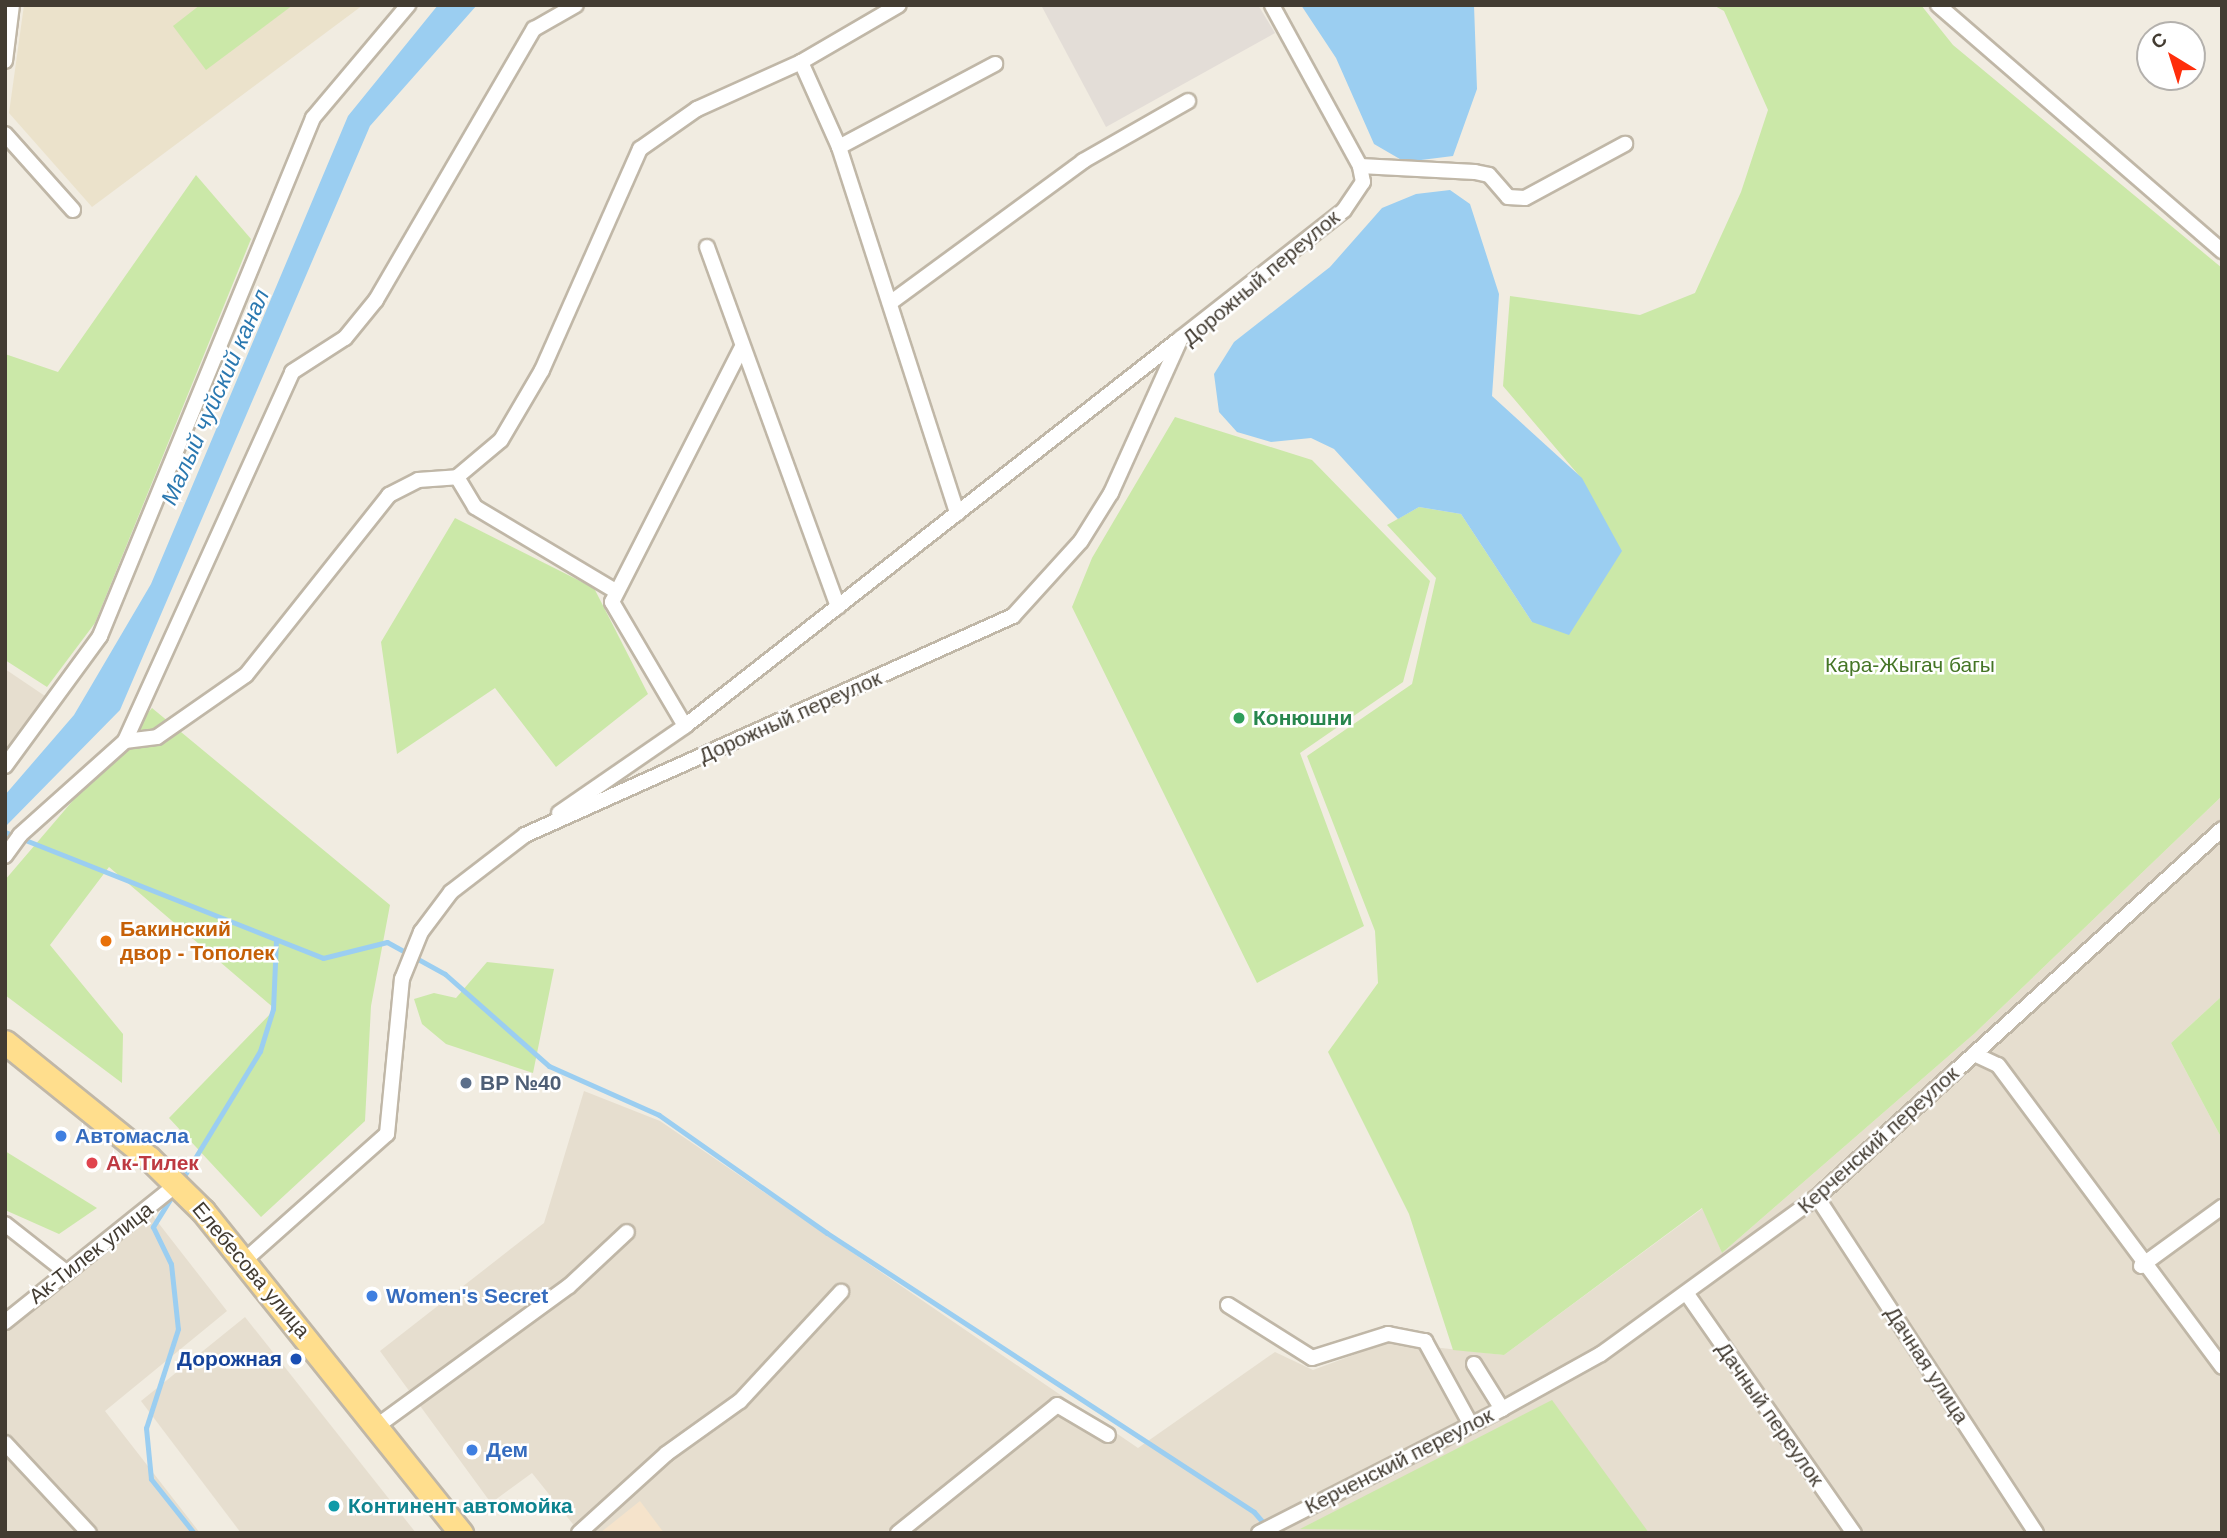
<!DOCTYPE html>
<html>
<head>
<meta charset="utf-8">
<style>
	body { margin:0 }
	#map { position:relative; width:2227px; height:1538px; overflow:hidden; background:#f1ece1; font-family:Helvetica,sans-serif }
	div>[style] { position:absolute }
	.residential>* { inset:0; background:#e6decf }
	.commercial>* { inset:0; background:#f5e3cb }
	.industrial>* { inset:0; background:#e3ddd7 }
	.education>* { inset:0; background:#ebe2cb }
	.green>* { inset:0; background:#cbe8a8 }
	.water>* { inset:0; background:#9bcef1 }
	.stream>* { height:5px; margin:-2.5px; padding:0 2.5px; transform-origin:2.5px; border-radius:2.5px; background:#9bcef1 }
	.roads { filter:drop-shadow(2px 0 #c0b7a7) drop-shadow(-2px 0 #c0b7a7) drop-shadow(0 2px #c0b7a7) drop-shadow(0 -2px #c0b7a7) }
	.street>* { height:14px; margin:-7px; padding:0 7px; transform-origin:7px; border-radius:7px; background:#fff }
	.primary>* { height:23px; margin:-11.5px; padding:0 11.5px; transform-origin:11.5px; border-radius:11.5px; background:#ffde8d }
	.dots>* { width:19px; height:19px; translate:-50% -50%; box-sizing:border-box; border:4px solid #fff; border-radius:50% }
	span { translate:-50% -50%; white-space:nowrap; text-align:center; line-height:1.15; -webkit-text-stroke:5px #fff; paint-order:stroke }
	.street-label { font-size:21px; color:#433c32 }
	.park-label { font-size:21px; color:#447525 }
	.leisure-label { font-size:21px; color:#27864d; font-weight:700 }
	.left { translate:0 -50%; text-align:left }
	.food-label { font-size:21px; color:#c56008; font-weight:700 }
	.service-label { font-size:21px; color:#4e5e75; font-weight:700 }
	.shop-label { font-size:21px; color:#366cbe; font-weight:700 }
	.health-label { font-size:21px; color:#be3a42; font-weight:700 }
	.transit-label { font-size:21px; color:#164399; font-weight:700 }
	.right { translate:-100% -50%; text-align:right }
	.culture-label { font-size:21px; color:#0d838f; font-weight:700 }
	.water-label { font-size:23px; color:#2a78b0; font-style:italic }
	.frame { position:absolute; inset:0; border:7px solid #433c32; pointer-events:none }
	.north { position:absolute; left:2136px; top:21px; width:70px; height:70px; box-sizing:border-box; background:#fff; border:2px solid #b4b1ad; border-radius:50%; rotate:322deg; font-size:19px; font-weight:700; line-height:28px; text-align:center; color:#433c32 }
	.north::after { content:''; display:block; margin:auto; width:24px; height:32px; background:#ff2e0b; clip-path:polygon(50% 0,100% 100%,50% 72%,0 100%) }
</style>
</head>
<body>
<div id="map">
	<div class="residential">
		<i style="clip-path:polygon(5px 669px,45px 696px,5px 750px)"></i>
		<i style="clip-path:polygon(2222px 796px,2222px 996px,2171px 1043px,2222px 1139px,2222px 1533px,580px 1533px,532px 1473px,491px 1503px,380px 1351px,544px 1223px,584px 1091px,660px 1121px,1138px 1448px,1275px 1352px,1313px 1370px,1388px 1342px,1504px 1355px,1703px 1208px,1722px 1253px,1975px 1033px)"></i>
		<i style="clip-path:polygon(153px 1216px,227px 1311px,105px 1411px,200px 1533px,5px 1533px,5px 1330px)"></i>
		<i style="clip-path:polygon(245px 1317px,416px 1533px,241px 1533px,141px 1401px)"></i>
	</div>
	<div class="commercial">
		<i style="clip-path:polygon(640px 1501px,664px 1533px,600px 1533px)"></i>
	</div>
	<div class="industrial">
		<i style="clip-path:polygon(1041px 5px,1258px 5px,1275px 33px,1106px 127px)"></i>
	</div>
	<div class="education">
		<i style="clip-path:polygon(24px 5px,363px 5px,92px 207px,9px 113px)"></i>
	</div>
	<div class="green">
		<i style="clip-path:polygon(200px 5px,293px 5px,206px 70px,173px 26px)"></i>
		<i style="clip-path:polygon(1713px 5px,1921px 5px,1953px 45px,2222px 268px,2222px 796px,1975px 1033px,1722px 1253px,1702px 1208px,1504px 1355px,1453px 1350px,1409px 1214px,1328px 1052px,1378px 983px,1375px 931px,1307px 756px,1412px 684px,1436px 578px,1387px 525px,1419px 507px,1461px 514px,1532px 622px,1582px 479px,1503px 386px,1510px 296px,1640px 315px,1695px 293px,1741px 192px,1768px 110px,1724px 11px)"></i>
		<i style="clip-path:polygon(196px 175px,251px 239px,95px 623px,47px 687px,5px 660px,5px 354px,58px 372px)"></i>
		<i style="clip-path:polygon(1175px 417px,1312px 460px,1430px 581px,1403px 682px,1300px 753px,1364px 926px,1257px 983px,1072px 607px,1092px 558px)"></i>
		<i style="clip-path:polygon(455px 518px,594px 588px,648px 694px,556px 767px,495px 688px,397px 754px,381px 642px)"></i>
		<i style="clip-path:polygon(152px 708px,390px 905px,371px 1006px,365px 1121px,261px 1217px,169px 1118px,275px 1009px,109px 867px,50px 945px,123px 1034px,122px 1083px,5px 995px,5px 880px)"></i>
		<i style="clip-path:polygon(487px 962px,554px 969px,533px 1073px,446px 1044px,422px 1024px,414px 999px,434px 993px,456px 998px)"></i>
		<i style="clip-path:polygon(2222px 996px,2222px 1139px,2171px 1043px)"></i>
		<i style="clip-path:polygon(5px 1151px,97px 1208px,59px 1234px,5px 1210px)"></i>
		<i style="clip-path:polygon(1552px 1400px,1649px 1533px,1300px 1529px)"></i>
	</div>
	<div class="water">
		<i style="clip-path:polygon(438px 5px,477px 5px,370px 126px,120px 710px,5px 827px,5px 795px,74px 715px,151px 584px,348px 116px)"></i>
		<i style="clip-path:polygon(1301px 5px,1474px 5px,1477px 89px,1453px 156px,1405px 162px,1374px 144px,1336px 58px)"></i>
		<i style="clip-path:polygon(1450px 190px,1470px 204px,1499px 294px,1492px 396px,1582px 478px,1622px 551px,1569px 635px,1532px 622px,1461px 514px,1419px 507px,1398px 519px,1334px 449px,1311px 438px,1271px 442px,1237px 432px,1219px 412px,1214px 374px,1234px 342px,1330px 267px,1382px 208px,1416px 194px)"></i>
	</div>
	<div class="stream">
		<i style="left:5px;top:832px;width:342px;rotate:21.6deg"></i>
		<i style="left:323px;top:958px;width:66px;rotate:-14deg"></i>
		<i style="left:387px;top:942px;width:66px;rotate:28.9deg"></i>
		<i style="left:445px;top:974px;width:139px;rotate:41.5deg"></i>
		<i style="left:549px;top:1066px;width:120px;rotate:24deg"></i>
		<i style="left:659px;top:1115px;width:205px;rotate:35.1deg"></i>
		<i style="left:827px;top:1233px;width:510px;rotate:33.16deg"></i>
		<i style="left:1254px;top:1512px;width:21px;rotate:49deg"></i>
		<i style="left:181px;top:1181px;width:152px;rotate:-58.7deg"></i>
		<i style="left:260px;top:1051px;width:44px;rotate:-72.8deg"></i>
		<i style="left:273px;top:1009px;width:69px;rotate:-87.5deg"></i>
		<i style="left:174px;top:1193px;width:40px;rotate:122deg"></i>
		<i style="left:153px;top:1227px;width:41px;rotate:64.1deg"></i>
		<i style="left:171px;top:1264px;width:65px;rotate:83.9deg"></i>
		<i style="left:178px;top:1329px;width:104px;rotate:107.9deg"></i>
		<i style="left:146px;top:1428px;width:51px;rotate:84.4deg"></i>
		<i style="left:151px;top:1479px;width:69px;rotate:51.5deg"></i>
	</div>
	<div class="roads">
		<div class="street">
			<i style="left:1938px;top:5px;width:376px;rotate:40.9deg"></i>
			<i style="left:5px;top:61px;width:56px;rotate:-82.9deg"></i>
			<i style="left:801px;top:62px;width:113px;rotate:-30.2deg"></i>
			<i style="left:5px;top:134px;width:102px;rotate:48.2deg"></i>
			<i style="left:839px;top:147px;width:177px;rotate:-28deg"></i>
			<i style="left:1360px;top:166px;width:115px;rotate:3deg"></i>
			<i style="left:1475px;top:172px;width:14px;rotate:12deg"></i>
			<i style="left:1489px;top:175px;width:29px;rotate:49deg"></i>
			<i style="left:1508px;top:197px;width:17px;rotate:3deg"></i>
			<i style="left:1525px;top:198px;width:114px;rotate:-28.4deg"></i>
			<i style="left:707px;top:247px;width:383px;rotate:70deg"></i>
			<i style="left:890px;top:303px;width:240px;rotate:-36.3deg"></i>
			<i style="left:1083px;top:161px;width:121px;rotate:-29.7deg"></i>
			<i style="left:457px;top:477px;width:57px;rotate:-40.1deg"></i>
			<i style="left:501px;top:440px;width:81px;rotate:-59.6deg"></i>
			<i style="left:542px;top:370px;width:242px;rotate:-66.1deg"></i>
			<i style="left:640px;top:149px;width:70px;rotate:-35.1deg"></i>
			<i style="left:697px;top:109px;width:114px;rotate:-24.3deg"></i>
			<i style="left:801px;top:62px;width:93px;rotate:65.9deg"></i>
			<i style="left:839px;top:147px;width:385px;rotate:72.1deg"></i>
			<i style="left:685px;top:726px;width:144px;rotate:-120.5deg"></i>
			<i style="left:612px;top:602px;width:284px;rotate:-63deg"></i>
			<i style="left:125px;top:741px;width:32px;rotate:-7deg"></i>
			<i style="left:157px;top:737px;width:108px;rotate:-34.9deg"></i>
			<i style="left:246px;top:675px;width:230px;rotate:-51.5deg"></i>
			<i style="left:389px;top:495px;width:33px;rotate:-27deg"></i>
			<i style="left:418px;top:480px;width:39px;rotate:-4deg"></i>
			<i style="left:457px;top:477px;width:35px;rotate:59deg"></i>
			<i style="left:475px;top:507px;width:165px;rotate:30.9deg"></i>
			<i style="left:5px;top:766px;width:161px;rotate:-53.8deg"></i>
			<i style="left:100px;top:636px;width:560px;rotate:-67.65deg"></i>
			<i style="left:313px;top:118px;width:148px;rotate:-49.9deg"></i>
			<i style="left:559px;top:813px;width:153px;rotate:-34.6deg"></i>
			<i style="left:685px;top:726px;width:625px;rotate:-38.04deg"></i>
			<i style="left:5px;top:856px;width:26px;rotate:-54deg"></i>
			<i style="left:20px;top:835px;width:141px;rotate:-41.8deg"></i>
			<i style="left:125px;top:741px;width:405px;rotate:-65.6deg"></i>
			<i style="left:292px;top:372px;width:63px;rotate:-32.7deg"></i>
			<i style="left:345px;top:338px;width:49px;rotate:-50.8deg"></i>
			<i style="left:376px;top:300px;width:314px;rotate:-59.8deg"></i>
			<i style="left:534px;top:29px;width:48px;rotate:-29.7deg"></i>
			<i style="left:1974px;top:1054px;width:26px;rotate:25deg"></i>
			<i style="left:1998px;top:1065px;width:376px;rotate:53.4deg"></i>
			<i style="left:1817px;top:1197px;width:401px;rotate:56.9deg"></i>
			<i style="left:5px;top:1224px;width:78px;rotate:38.2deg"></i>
			<i style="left:245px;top:1260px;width:190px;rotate:-41.6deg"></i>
			<i style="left:387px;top:1134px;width:156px;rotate:-84.5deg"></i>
			<i style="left:402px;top:979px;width:51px;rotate:-68deg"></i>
			<i style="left:421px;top:932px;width:50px;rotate:-53.1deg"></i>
			<i style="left:451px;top:892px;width:93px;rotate:-37.6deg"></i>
			<i style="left:525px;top:835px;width:535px;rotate:-24.17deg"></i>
			<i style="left:1013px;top:616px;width:101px;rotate:-47.8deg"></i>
			<i style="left:1081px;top:541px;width:57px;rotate:-58deg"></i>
			<i style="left:1111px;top:493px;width:170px;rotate:-65.7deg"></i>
			<i style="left:1181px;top:338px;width:207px;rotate:-38.1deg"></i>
			<i style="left:1344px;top:210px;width:34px;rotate:-56deg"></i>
			<i style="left:1363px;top:182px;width:16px;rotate:-101deg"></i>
			<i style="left:1360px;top:166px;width:183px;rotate:-118.7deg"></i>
			<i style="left:2141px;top:1266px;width:100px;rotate:-36.1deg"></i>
			<i style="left:1687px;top:1294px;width:292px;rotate:55.1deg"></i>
			<i style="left:1228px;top:1305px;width:99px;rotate:32.2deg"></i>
			<i style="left:1312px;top:1358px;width:80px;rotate:-17.5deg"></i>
			<i style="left:1388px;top:1334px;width:38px;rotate:11deg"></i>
			<i style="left:1425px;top:1341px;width:96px;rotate:61.3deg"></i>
			<i style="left:5px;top:1322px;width:221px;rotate:-38.7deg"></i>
			<i style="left:1502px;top:1409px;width:113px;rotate:-29.1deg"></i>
			<i style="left:1601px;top:1354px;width:267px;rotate:-36deg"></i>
			<i style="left:1817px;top:1197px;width:547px;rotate:-42.26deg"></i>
			<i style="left:377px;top:1426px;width:238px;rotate:-36.1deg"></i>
			<i style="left:569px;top:1286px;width:79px;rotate:-43deg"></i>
			<i style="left:5px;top:1443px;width:123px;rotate:47deg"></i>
			<i style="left:579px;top:1533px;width:118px;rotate:-42.2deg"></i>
			<i style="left:666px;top:1454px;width:91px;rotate:-35.6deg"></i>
			<i style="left:740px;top:1401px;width:149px;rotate:-47.2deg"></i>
			<i style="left:898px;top:1533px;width:204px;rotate:-38.8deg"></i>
			<i style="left:1057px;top:1405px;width:59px;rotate:30.5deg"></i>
			<i style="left:1259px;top:1533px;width:273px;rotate:-27deg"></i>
			<i style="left:1502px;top:1409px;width:53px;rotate:-121.9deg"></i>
		</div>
		<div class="primary">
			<i style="left:5px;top:1042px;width:185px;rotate:38.9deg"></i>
			<i style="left:149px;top:1158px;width:76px;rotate:44.5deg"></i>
			<i style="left:203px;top:1211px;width:413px;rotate:51.3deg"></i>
		</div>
	</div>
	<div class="dots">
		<i style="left:1239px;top:718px;background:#2e9e5b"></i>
		<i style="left:106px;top:941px;background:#e8710a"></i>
		<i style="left:466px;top:1083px;background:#5c6f8a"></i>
		<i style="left:61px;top:1136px;background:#3f7fe0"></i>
		<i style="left:92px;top:1163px;background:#e0444e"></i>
		<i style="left:372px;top:1296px;background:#3f7fe0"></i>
		<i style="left:296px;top:1359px;background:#1a4fb4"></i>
		<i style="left:472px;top:1450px;background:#3f7fe0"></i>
		<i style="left:334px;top:1506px;background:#0f9aa8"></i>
	</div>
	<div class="street-label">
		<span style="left:1261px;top:278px;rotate:-40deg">Дорожный переулок</span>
		<span style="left:790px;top:717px;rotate:-24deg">Дорожный переулок</span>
		<span style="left:1878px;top:1140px;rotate:-42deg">Керченский переулок</span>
		<span style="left:91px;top:1253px;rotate:-38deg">Ак-Тилек улица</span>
		<span style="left:251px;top:1270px;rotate:50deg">Елебесова улица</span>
		<span style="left:1927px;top:1365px;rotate:57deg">Дачная улица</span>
		<span style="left:1770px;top:1414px;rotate:55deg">Дачный переулок</span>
		<span style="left:1399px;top:1461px;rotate:-27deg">Керченский переулок</span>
	</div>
	<div class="park-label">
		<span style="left:1910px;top:665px">Кара-Жыгач багы</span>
	</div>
	<div class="leisure-label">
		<span class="left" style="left:1253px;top:718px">Конюшни</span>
	</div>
	<div class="food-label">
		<span class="left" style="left:120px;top:941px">Бакинский<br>двор - Тополек</span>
	</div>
	<div class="service-label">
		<span class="left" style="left:480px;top:1083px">BP №40</span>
	</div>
	<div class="shop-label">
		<span class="left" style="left:75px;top:1136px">Автомасла</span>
		<span class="left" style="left:386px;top:1296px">Women's Secret</span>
		<span class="left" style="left:486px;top:1450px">Дем</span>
	</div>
	<div class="health-label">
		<span class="left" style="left:106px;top:1163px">Ак-Тилек</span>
	</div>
	<div class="transit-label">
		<span class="right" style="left:282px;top:1359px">Дорожная</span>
	</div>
	<div class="culture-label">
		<span class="left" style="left:348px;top:1506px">Континент автомойка</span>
	</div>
	<div class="water-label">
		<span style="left:215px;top:397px;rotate:-66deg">Малый чуйский канал</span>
	</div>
	<div class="frame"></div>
	<div class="north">С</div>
</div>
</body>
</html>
